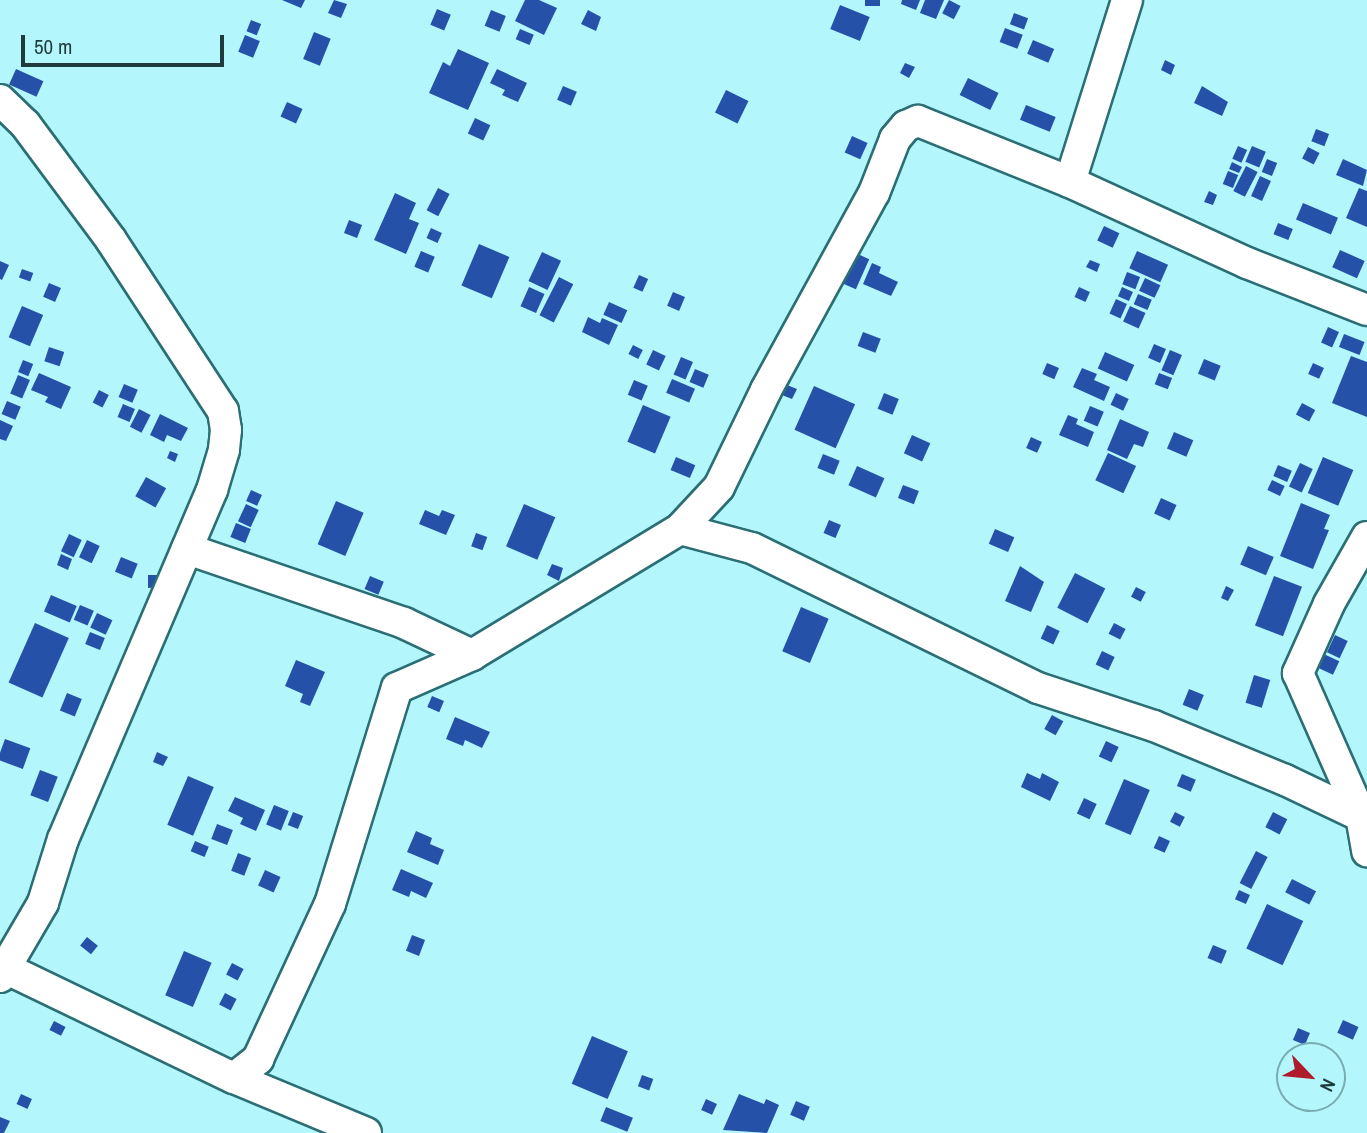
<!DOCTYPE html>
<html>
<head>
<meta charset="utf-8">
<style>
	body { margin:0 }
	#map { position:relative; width:1367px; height:1133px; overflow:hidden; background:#b3f7fd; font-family:"Archivo Narrow",sans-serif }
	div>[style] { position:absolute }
	.building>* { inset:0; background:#2651a9; transform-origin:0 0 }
	.roads { filter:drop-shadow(2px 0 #2b6f75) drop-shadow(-2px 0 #2b6f75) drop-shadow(0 2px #2b6f75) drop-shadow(0 -2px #2b6f75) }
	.minor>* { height:30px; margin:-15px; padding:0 15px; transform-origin:15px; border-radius:15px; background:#fff }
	span { translate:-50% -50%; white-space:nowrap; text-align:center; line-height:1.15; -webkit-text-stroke:7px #b3f7fd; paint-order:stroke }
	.north { position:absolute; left:1276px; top:1042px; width:70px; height:70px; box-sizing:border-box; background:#b3f7fd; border:2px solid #78acb0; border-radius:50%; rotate:116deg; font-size:19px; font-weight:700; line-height:28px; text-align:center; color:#1f3b3d }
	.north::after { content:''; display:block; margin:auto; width:24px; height:32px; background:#af1b2b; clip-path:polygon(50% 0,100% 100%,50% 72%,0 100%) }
	.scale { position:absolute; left:21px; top:35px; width:203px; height:32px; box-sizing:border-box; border:4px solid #1f3b3d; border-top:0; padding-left:9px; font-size:21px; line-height:24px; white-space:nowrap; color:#1f3b3d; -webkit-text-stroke:5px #b3f7fd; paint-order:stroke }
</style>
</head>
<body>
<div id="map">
	<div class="building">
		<i style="clip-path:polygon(282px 0,305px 0,301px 8px)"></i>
		<i style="clip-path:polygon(334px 0,347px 4px,341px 18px,328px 13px)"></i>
		<i style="clip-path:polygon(525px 0,539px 0,557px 8px,544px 35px,515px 21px)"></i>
		<i style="left:865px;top:0;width:15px;height:6px"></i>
		<i style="clip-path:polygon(902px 0,920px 0,916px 10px,901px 4px)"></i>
		<i style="clip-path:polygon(925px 0,944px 0,936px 19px,920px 13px)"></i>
		<i style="left:949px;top:0;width:13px;height:15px;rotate:27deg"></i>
		<i style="left:840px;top:5px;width:32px;height:26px;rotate:22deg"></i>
		<i style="left:437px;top:9px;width:15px;height:17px;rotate:23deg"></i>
		<i style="left:491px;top:10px;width:16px;height:17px;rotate:22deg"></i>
		<i style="clip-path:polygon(588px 10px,601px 17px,596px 31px,581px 24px)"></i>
		<i style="left:1014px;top:13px;width:15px;height:12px;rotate:20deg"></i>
		<i style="left:251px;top:20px;width:11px;height:12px;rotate:22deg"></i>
		<i style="left:1005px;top:28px;width:19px;height:15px;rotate:21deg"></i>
		<i style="left:520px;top:29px;width:15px;height:11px;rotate:23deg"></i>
		<i style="left:314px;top:32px;width:18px;height:29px;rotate:22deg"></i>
		<i style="left:245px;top:35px;width:16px;height:18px;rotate:22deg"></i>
		<i style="left:1033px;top:40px;width:23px;height:15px;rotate:23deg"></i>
		<i style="clip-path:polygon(458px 49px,489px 63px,468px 110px,429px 93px,443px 62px,450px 66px)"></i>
		<i style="clip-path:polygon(1165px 60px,1175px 65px,1171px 75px,1161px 70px)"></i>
		<i style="clip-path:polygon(905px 63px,915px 67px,909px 78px,900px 73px)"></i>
		<i style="left:16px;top:69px;width:30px;height:17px;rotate:24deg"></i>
		<i style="clip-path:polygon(497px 69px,527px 83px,518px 102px,502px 95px,505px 90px,490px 83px)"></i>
		<i style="left:968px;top:78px;width:34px;height:19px;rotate:26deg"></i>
		<i style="left:563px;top:86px;width:15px;height:15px;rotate:23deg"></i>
		<i style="clip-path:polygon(1202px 86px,1228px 102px,1222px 116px,1194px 103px)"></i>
		<i style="left:726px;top:90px;width:25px;height:25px;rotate:26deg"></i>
		<i style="left:287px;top:102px;width:17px;height:16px;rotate:24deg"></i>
		<i style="left:1026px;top:105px;width:32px;height:16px;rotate:22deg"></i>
		<i style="left:475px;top:118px;width:17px;height:17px;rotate:25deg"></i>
		<i style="left:1316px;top:129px;width:14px;height:13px;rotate:21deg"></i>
		<i style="left:852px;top:136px;width:17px;height:18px;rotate:24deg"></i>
		<i style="left:1238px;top:146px;width:10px;height:14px;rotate:24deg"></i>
		<i style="left:1252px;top:146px;width:15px;height:17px;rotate:23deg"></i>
		<i style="left:1308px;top:147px;width:13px;height:13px;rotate:27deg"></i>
		<i style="left:1267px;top:159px;width:11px;height:14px;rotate:22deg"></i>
		<i style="clip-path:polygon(1343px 159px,1367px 170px,1363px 186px,1336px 175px)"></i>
		<i style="clip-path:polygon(1232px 162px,1242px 167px,1239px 173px,1229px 169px)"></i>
		<i style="left:1246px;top:166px;width:13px;height:28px;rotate:27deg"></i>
		<i style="left:1228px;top:171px;width:11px;height:14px;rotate:22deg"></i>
		<i style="left:1260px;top:176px;width:12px;height:22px;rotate:24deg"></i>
		<i style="left:438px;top:188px;width:13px;height:25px;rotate:27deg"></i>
		<i style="clip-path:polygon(1359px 188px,1367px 191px,1367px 227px,1346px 218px)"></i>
		<i style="clip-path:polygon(1209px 191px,1217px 195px,1213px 205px,1204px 202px)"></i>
		<i style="clip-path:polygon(395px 193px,416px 203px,409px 219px,419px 223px,406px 254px,374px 240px)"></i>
		<i style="left:1303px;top:203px;width:38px;height:18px;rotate:23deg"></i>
		<i style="left:349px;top:220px;width:14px;height:14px;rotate:21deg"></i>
		<i style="left:1278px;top:223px;width:16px;height:12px;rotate:22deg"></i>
		<i style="left:1104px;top:226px;width:17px;height:16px;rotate:25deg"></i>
		<i style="left:431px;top:228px;width:12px;height:11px;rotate:24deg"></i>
		<i style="left:479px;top:244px;width:33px;height:45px;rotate:23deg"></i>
		<i style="left:1340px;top:250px;width:27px;height:19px;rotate:24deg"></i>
		<i style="left:421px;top:251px;width:15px;height:17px;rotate:23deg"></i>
		<i style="left:851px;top:251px;width:20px;height:33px;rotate:24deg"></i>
		<i style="left:1137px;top:251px;width:34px;height:19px;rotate:24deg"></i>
		<i style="left:542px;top:252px;width:21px;height:32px;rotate:25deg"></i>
		<i style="clip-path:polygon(1090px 260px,1100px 264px,1097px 272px,1086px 267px)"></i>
		<i style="clip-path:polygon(0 261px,9px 265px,2px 280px,0 279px)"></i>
		<i style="clip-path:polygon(872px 263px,881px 267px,879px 273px,898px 282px,891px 296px,863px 284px)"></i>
		<i style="left:22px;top:269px;width:12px;height:9px;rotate:20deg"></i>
		<i style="left:1127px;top:272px;width:14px;height:13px;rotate:21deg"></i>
		<i style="left:639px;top:275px;width:10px;height:14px;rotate:24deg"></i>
		<i style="left:559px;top:277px;width:16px;height:43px;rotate:27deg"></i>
		<i style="left:1145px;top:278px;width:17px;height:14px;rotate:25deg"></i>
		<i style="left:49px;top:283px;width:13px;height:15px;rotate:23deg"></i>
		<i style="left:529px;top:287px;width:17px;height:21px;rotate:24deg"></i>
		<i style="left:1079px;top:287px;width:12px;height:11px;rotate:24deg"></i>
		<i style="left:1122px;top:287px;width:12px;height:10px;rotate:24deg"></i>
		<i style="left:673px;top:292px;width:13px;height:15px;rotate:23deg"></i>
		<i style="left:1138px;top:294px;width:15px;height:11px;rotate:23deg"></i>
		<i style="left:1116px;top:299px;width:12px;height:16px;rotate:24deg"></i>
		<i style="left:609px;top:302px;width:20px;height:14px;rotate:24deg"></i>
		<i style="left:22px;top:306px;width:23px;height:34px;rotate:23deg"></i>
		<i style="left:1130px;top:306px;width:17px;height:17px;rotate:24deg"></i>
		<i style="clip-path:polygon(588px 317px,600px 323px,602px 318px,618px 325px,609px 345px,582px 332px)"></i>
		<i style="left:1328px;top:327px;width:12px;height:17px;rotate:24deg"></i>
		<i style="left:863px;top:332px;width:19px;height:15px;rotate:21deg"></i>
		<i style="left:1344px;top:334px;width:22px;height:14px;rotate:21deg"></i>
		<i style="left:1154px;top:344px;width:13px;height:15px;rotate:23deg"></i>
		<i style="left:633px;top:345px;width:11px;height:10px;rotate:27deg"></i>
		<i style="left:49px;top:347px;width:16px;height:15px;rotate:18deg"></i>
		<i style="left:653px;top:350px;width:14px;height:16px;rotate:25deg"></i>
		<i style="left:1170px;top:350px;width:13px;height:22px;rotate:23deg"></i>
		<i style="left:1105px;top:352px;width:32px;height:18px;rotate:24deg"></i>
		<i style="clip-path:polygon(1351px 356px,1367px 362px,1367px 417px,1332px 403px)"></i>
		<i style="left:681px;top:357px;width:13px;height:19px;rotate:23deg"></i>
		<i style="left:1204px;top:359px;width:18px;height:16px;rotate:22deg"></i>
		<i style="left:23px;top:360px;width:11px;height:13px;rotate:22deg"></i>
		<i style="left:1047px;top:363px;width:13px;height:12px;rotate:23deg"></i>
		<i style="left:1313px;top:363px;width:12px;height:12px;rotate:24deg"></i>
		<i style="clip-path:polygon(1082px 368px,1097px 374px,1094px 380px,1110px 387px,1104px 401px,1073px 387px)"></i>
		<i style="left:695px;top:369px;width:15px;height:14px;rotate:23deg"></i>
		<i style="clip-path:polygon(39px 373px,71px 387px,61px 409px,45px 402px,48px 397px,31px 390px)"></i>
		<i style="left:1159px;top:373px;width:14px;height:12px;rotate:21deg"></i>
		<i style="left:18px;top:375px;width:13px;height:20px;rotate:23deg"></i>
		<i style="left:672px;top:379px;width:25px;height:15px;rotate:23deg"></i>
		<i style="left:634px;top:380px;width:15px;height:16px;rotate:23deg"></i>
		<i style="left:124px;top:384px;width:15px;height:14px;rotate:23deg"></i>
		<i style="clip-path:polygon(787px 385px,797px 389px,792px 399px,782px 395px)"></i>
		<i style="left:814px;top:386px;width:45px;height:48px;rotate:24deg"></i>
		<i style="left:99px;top:390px;width:11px;height:14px;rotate:27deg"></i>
		<i style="left:884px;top:393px;width:16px;height:17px;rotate:22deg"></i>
		<i style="left:1116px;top:393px;width:14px;height:13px;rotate:25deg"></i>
		<i style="left:7px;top:401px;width:15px;height:14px;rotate:23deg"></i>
		<i style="left:1302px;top:403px;width:15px;height:13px;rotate:28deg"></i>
		<i style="left:123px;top:404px;width:13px;height:14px;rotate:23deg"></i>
		<i style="left:643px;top:405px;width:30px;height:40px;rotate:23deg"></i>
		<i style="left:1090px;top:406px;width:15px;height:16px;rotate:23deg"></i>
		<i style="left:139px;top:409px;width:13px;height:20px;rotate:27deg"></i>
		<i style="clip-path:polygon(160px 414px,188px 428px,181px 441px,167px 435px,164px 442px,150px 435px)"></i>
		<i style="clip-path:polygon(1068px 415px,1078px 419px,1076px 424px,1094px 432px,1088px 447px,1059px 435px)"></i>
		<i style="clip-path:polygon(1120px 419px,1149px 432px,1143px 447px,1134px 444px,1127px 459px,1107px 450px)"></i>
		<i style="clip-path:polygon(0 420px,13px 426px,6px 441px,0 439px)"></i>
		<i style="left:1174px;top:432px;width:21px;height:18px;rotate:23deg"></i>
		<i style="left:912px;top:435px;width:20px;height:20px;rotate:24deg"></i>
		<i style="left:1031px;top:437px;width:12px;height:12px;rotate:24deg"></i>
		<i style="clip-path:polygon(170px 451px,178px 454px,175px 462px,167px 458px)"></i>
		<i style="left:1108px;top:453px;width:31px;height:30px;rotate:25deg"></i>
		<i style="left:823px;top:454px;width:18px;height:15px;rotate:22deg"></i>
		<i style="left:676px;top:457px;width:21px;height:14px;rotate:23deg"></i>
		<i style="left:1323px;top:457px;width:33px;height:39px;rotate:23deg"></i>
		<i style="left:1300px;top:463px;width:14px;height:26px;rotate:25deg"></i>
		<i style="left:1278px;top:465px;width:15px;height:12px;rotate:23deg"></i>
		<i style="left:857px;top:466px;width:30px;height:21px;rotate:24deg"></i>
		<i style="left:146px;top:477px;width:23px;height:22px;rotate:29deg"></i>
		<i style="left:1272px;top:480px;width:14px;height:11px;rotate:25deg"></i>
		<i style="left:903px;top:485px;width:17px;height:14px;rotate:21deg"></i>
		<i style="left:251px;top:490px;width:12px;height:12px;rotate:24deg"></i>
		<i style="left:1161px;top:498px;width:17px;height:17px;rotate:24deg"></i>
		<i style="left:336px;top:501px;width:30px;height:47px;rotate:23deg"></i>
		<i style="clip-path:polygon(1301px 503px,1330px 515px,1324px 529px,1329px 530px,1313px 569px,1280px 556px)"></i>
		<i style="left:246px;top:504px;width:14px;height:19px;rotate:25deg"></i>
		<i style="left:524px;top:504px;width:34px;height:46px;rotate:23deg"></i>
		<i style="clip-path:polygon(425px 510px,439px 516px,442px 510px,455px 515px,446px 535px,419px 524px)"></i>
		<i style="left:829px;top:520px;width:13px;height:14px;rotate:23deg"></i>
		<i style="left:236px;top:523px;width:16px;height:15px;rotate:22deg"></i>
		<i style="left:995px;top:529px;width:21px;height:16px;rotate:23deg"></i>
		<i style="left:476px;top:533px;width:12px;height:14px;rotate:20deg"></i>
		<i style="left:69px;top:534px;width:14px;height:19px;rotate:25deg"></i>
		<i style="left:87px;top:540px;width:14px;height:19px;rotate:25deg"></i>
		<i style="left:1248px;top:546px;width:28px;height:20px;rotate:23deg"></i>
		<i style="clip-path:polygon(61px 554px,72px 559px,68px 570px,57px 565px)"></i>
		<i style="left:121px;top:557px;width:18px;height:16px;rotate:22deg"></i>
		<i style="clip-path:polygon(552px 564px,563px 568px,559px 581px,547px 575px)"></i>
		<i style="clip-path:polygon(1020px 566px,1044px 582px,1031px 612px,1005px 601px)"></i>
		<i style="left:1075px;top:573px;width:34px;height:39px;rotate:27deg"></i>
		<i style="clip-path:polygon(148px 575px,159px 575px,160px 587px,148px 588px)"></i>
		<i style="left:370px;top:576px;width:15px;height:14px;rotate:23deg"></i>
		<i style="left:1274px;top:576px;width:30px;height:53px;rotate:21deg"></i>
		<i style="clip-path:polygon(1226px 586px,1234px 590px,1228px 601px,1221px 598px)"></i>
		<i style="left:1136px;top:587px;width:11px;height:11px;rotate:27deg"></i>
		<i style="left:51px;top:595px;width:28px;height:18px;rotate:23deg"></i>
		<i style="left:80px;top:605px;width:15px;height:16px;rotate:23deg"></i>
		<i style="left:801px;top:607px;width:30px;height:48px;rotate:23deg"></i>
		<i style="left:97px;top:613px;width:17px;height:16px;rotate:25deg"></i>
		<i style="left:35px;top:623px;width:37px;height:65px;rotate:24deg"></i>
		<i style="left:1114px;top:623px;width:13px;height:12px;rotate:27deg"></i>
		<i style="left:1047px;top:625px;width:14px;height:15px;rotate:25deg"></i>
		<i style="left:90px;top:632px;width:16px;height:13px;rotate:22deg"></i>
		<i style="left:1335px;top:635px;width:14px;height:19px;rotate:25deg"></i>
		<i style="left:1313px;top:649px;width:29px;height:15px;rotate:25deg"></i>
		<i style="left:1102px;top:651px;width:14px;height:15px;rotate:25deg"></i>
		<i style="clip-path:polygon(296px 660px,325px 672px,310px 706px,300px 702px,303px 694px,285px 686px)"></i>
		<i style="left:1254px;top:675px;width:17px;height:29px;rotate:17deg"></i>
		<i style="left:1189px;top:689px;width:16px;height:17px;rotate:22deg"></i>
		<i style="left:67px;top:693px;width:16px;height:19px;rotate:22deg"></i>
		<i style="left:432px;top:696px;width:13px;height:12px;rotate:23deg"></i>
		<i style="left:1052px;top:715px;width:13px;height:16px;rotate:29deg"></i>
		<i style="clip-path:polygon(455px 717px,490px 732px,482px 748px,465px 740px,463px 746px,446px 739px)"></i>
		<i style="left:5px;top:739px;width:27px;height:22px;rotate:20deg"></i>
		<i style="left:1106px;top:741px;width:14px;height:17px;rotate:25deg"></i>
		<i style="clip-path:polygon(157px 752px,168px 757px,163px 766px,153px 762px)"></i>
		<i style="left:40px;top:770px;width:19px;height:27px;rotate:21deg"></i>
		<i style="clip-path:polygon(1027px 773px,1040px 779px,1042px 773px,1059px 782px,1050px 801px,1021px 787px)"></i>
		<i style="left:1182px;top:774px;width:15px;height:13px;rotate:23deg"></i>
		<i style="left:188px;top:776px;width:28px;height:53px;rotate:23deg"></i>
		<i style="left:1124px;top:779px;width:28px;height:49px;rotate:23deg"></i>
		<i style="clip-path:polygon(235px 797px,265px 810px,256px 831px,240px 824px,243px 818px,228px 811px)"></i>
		<i style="left:1084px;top:798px;width:14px;height:17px;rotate:25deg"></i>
		<i style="left:274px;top:805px;width:16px;height:21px;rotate:22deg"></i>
		<i style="left:293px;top:812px;width:11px;height:14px;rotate:22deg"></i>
		<i style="left:1175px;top:812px;width:11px;height:11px;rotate:27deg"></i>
		<i style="left:1273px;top:812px;width:16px;height:17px;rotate:27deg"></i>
		<i style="left:217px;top:824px;width:17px;height:16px;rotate:21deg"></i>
		<i style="clip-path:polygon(416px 831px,432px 838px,430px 844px,444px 850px,438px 865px,407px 852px)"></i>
		<i style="left:1159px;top:836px;width:12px;height:13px;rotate:24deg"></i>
		<i style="left:195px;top:841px;width:15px;height:11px;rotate:23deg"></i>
		<i style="left:1256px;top:851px;width:13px;height:36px;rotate:27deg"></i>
		<i style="left:238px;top:853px;width:14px;height:19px;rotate:21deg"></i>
		<i style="clip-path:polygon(401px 869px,433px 883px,426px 898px,411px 891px,409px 897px,392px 890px)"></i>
		<i style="left:265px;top:870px;width:17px;height:17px;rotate:24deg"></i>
		<i style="left:1292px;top:879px;width:27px;height:15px;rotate:27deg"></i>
		<i style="left:1239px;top:890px;width:12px;height:10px;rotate:24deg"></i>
		<i style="left:1267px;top:904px;width:40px;height:49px;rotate:25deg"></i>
		<i style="left:412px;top:935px;width:14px;height:17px;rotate:21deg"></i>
		<i style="left:87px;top:937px;width:14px;height:11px;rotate:39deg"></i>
		<i style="left:1213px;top:945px;width:15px;height:14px;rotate:23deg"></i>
		<i style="left:184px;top:951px;width:30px;height:48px;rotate:23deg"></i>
		<i style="left:232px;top:963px;width:13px;height:13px;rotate:27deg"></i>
		<i style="left:225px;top:993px;width:13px;height:13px;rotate:27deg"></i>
		<i style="left:1343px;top:1020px;width:17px;height:14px;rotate:24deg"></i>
		<i style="left:54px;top:1021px;width:13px;height:10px;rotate:27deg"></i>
		<i style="left:1298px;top:1028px;width:13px;height:13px;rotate:23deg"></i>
		<i style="left:592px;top:1036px;width:39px;height:52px;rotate:23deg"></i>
		<i style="left:642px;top:1075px;width:12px;height:12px;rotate:20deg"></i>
		<i style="left:21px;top:1094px;width:12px;height:11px;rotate:24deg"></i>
		<i style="clip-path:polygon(739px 1094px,764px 1104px,766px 1099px,779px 1105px,767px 1133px,723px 1130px)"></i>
		<i style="left:706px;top:1099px;width:12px;height:12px;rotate:24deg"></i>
		<i style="left:796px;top:1101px;width:15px;height:15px;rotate:23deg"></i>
		<i style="left:606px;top:1107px;width:29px;height:15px;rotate:22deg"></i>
		<i style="clip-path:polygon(0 1117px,10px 1121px,4px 1133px,0 1133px)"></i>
	</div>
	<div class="roads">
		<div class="minor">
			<i style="left:0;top:100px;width:35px;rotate:44deg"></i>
			<i style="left:25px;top:124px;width:144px;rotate:53.4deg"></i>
			<i style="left:111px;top:240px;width:204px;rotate:56.8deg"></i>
			<i style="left:223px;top:411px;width:19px;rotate:81deg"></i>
			<i style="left:226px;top:430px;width:20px;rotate:96deg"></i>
			<i style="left:224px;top:450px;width:42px;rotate:106.7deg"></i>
			<i style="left:212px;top:490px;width:379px;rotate:113.1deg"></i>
			<i style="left:63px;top:839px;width:67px;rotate:107.4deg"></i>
			<i style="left:43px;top:903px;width:75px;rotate:120.3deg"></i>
			<i style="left:1070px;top:182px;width:191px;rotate:-72.6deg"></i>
			<i style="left:680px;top:529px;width:57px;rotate:-47.1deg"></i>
			<i style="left:719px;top:487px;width:108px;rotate:-64.1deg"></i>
			<i style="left:766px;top:390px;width:225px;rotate:-61.3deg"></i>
			<i style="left:874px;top:193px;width:58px;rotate:-68.7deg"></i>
			<i style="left:895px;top:139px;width:17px;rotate:-50deg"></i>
			<i style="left:906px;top:126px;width:13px;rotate:-23deg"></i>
			<i style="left:918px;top:121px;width:164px;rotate:21.9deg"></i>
			<i style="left:1070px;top:182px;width:195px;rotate:24.6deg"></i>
			<i style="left:1247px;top:263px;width:129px;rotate:21.4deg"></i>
			<i style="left:1367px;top:537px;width:77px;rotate:119.6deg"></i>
			<i style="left:1329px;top:604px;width:76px;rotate:114.2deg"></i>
			<i style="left:1298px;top:673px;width:156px;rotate:66.2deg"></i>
			<i style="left:1361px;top:816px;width:36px;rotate:80deg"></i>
			<i style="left:187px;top:549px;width:229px;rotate:18.8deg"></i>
			<i style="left:404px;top:623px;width:75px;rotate:25.2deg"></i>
			<i style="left:0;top:977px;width:10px;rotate:-61deg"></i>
			<i style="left:5px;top:968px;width:254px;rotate:25.7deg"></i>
			<i style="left:234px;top:1078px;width:143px;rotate:22.6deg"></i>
			<i style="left:234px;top:1078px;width:31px;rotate:-38deg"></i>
			<i style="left:258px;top:1059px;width:171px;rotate:-65.1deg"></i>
			<i style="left:330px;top:904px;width:226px;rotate:-72.8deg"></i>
			<i style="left:397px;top:688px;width:82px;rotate:-23.7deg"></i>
			<i style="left:472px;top:655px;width:243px;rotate:-31.2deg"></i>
			<i style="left:680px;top:529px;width:74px;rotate:14.8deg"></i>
			<i style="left:752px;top:548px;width:318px;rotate:26.1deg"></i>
			<i style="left:1038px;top:688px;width:122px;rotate:18.1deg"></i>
			<i style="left:1154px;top:726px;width:142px;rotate:22.4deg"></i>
			<i style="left:1285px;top:780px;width:91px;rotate:25.4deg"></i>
		</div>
	</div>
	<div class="north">N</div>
	<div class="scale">50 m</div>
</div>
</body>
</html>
